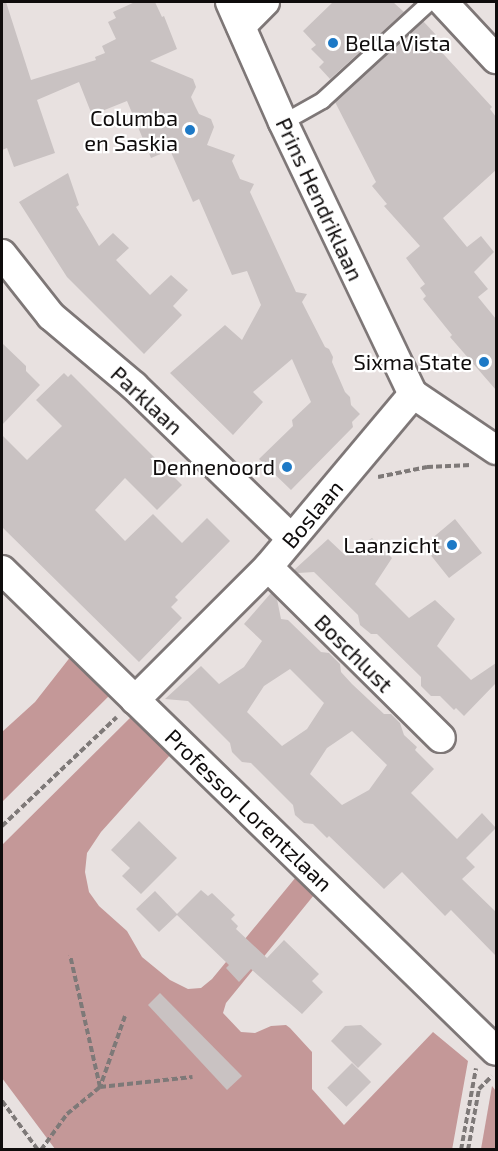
<!DOCTYPE html>
<html>
<head>
<meta charset="utf-8">
<style>
	body { margin:0 }
	#map { position:relative; width:498px; height:1151px; overflow:hidden; background:#e8e1e0; font-family:"Exo 2",sans-serif }
	div>[style] { position:absolute }
	.forest>* { inset:0; background:#c49898 }
	.building>* { inset:0; background:#c9c2c2; transform-origin:0 0 }
	.path>* { height:4px; margin-top:-2px; transform-origin:0; background:repeating-linear-gradient(90deg,#7e7978 0 6px,transparent 0 9px) }
	.roads { filter:drop-shadow(2px 0 #7e7777) drop-shadow(-2px 0 #7e7777) drop-shadow(0 2px #7e7777) drop-shadow(0 -2px #7e7777) }
	.service>* { height:15px; margin:-7.5px; padding:0 7.5px; transform-origin:7.5px; border-radius:7.5px; background:#fff }
	.minor>* { height:28px; margin:-14px; padding:0 14px; transform-origin:14px; border-radius:14px; background:#fff }
	.dots>* { width:16px; height:16px; translate:-50% -50%; box-sizing:border-box; border:3px solid #fff; border-radius:50% }
	span { translate:-50% -50%; white-space:nowrap; text-align:center; line-height:1.15; -webkit-text-stroke:4.5px #fff; paint-order:stroke }
	.poi-label { font-size:22px; color:#0f0c0c }
	.left { translate:0 -50%; text-align:left }
	.right { translate:-100% -50%; text-align:right }
	.street-label { font-size:22px; color:#0f0c0c }
	.frame { position:absolute; inset:0; border:3px solid #0f0c0c; pointer-events:none }
</style>
</head>
<body>
<div id="map">
	<div class="forest">
		<i style="clip-path:polygon(75px 651px,114px 691px,2px 802px,2px 732px,35px 702px)"></i>
		<i style="clip-path:polygon(133px 715px,171px 754px,101px 832px,87px 853px,85px 872px,89px 892px,99px 906px,127px 931px,142px 957px,170px 980px,188px 989px,201px 988px,212px 979px,296px 877px,314px 895px,226px 1003px,223px 1013px,241px 1032px,255px 1033px,271px 1026px,286px 1025px,290px 1028px,312px 1052px,312px 1089px,344px 1125px,433px 1032px,468px 1061px,452px 1150px,55px 1149px,2px 1078px,2px 845px)"></i>
		<i style="clip-path:polygon(492px 1086px,496px 1091px,496px 1149px,481px 1149px)"></i>
	</div>
	<div class="building">
		<i style="clip-path:polygon(2px 2px,6px 2px,31px 80px,96px 60px,95px 57px,105px 53px,102px 46px,116px 39px,108px 22px,116px 18px,113px 12px,135px 2px,155px 2px,162px 17px,164px 16px,177px 49px,150px 61px,193px 79px,196px 87px,191px 97px,195px 106px,199px 114px,211px 119px,214px 127px,207px 145px,235px 155px,232px 161px,240px 179px,254px 184px,250px 192px,296px 292px,307px 294px,302px 302px,325px 347px,329px 349px,333px 357px,332px 362px,345px 392px,350px 397px,351px 405px,360px 414px,352px 422px,353px 427px,291px 490px,259px 459px,293px 426px,292px 420px,311px 402px,292px 359px,253px 392px,263px 402px,233px 435px,170px 373px,225px 325px,242px 340px,261px 305px,247px 271px,232px 275px,199px 199px,193px 202px,170px 150px,151px 158px,127px 101px,92px 115px,79px 82px,37px 100px,55px 153px,14px 167px,7px 148px,2px 150px)"></i>
		<i style="clip-path:polygon(333px 2px,393px 2px,404px 12px,330px 79px,319px 67px,324px 62px,311px 49px,316px 45px,303px 31px)"></i>
		<i style="clip-path:polygon(423px 21px,437px 36px,436px 46px,492px 107px,490px 109px,496px 117px,496px 170px,443px 218px,467px 247px,481px 236px,494px 252px,474px 272px,488px 289px,478px 297px,496px 319px,496px 390px,450px 337px,452px 335px,423px 299px,426px 296px,420px 288px,425px 284px,406px 258px,420px 246px,384px 206px,387px 204px,372px 186px,376px 182px,335px 102px)"></i>
		<i style="clip-path:polygon(68px 173px,79px 205px,76px 207px,99px 246px,113px 233px,129px 248px,116px 260px,150px 295px,171px 275px,188px 290px,173px 306px,182px 315px,144px 354px,67px 277px,19px 202px)"></i>
		<i style="clip-path:polygon(2px 343px,26px 366px,26px 371px,40px 385px,2px 425px)"></i>
		<i style="clip-path:polygon(64px 373px,68px 377px,71px 374px,182px 485px,157px 510px,125px 478px,95px 510px,125px 541px,153px 514px,182px 543px,207px 518px,230px 541px,175px 597px,178px 600px,171px 607px,182px 618px,139px 662px,2px 527px,2px 435px,27px 460px,62px 426px,36px 400px)"></i>
		<i style="clip-path:polygon(455px 519px,482px 553px,449px 578px,425px 548px,432px 542px,430px 540px)"></i>
		<i style="clip-path:polygon(372px 538px,392px 558px,375px 584px,409px 618px,435px 600px,455px 619px,437px 646px,471px 680px,496px 663px,496px 683px,464px 716px,456px 708px,454px 710px,440px 696px,431px 696px,421px 686px,421px 677px,377px 634px,371px 634px,360px 625px,358px 615px,314px 572px,298px 573px,294px 570px,328px 539px,346px 556px)"></i>
		<i style="clip-path:polygon(evenodd,271px 593px,277px 599px,281px 619px,288px 620px,321px 652px,329px 653px,340px 664px,341px 672px,352px 684px,384px 714px,391px 714px,400px 723px,404px 735px,417px 747px,415px 750px,434px 769px,411px 793px,457px 839px,482px 813px,496px 828px,466px 858px,475px 867px,462px 879px,496px 912px,496px 956px,451px 910px,445px 916px,402px 872px,384px 889px,329px 836px,327px 838px,313px 824px,304px 823px,295px 815px,293px 805px,251px 763px,242px 762px,232px 752px,230px 743px,188px 701px,165px 699px,201px 666px,219px 684px,244px 667px,262px 641px,244px 624px,271px 593px,290px 669px,324px 703px,307px 729px,282px 746px,247px 712px,264px 686px,290px 669px,271px 593px,352px 731px,387px 765px,369px 790px,342px 805px,310px 774px,327px 748px,352px 731px)"></i>
		<i style="clip-path:polygon(139px 821px,177px 858px,141px 894px,122px 876px,130px 868px,111px 850px)"></i>
		<i style="clip-path:polygon(201px 890px,208px 896px,212px 893px,235px 915px,231px 919px,238px 926px,236px 929px,267px 958px,284px 940px,319px 974px,312px 981px,323px 992px,302px 1014px,251px 969px,239px 982px,226px 968px,229px 965px,177px 915px,159px 932px,136px 909px,155px 891px,177px 914px)"></i>
		<i style="clip-path:polygon(160px 993px,242px 1076px,227px 1090px,148px 1005px)"></i>
		<i style="clip-path:polygon(361px 1025px,382px 1044px,358px 1068px,331px 1041px,345px 1026px)"></i>
		<i style="left:352px;top:1063px;width:27px;height:35px;rotate:45deg"></i>
	</div>
	<div class="path">
		<i style="left:378px;top:477px;width:50px;rotate:-11.5deg"></i>
		<i style="left:427px;top:467px;width:44px;rotate:-2.6deg"></i>
		<i style="left:2px;top:826px;width:158px;rotate:-43.5deg"></i>
		<i style="left:125px;top:1016px;width:75px;rotate:109.4deg"></i>
		<i style="left:100px;top:1087px;width:93px;rotate:-6.2deg"></i>
		<i style="left:2px;top:1101px;width:61px;rotate:53.7deg"></i>
		<i style="left:41px;top:1150px;width:44px;rotate:-54.2deg"></i>
		<i style="left:67px;top:1114px;width:43px;rotate:-39.3deg"></i>
		<i style="left:100px;top:1087px;width:135px;rotate:-102.8deg"></i>
		<i style="left:461px;top:1150px;width:83px;rotate:-79.6deg"></i>
		<i style="left:468px;top:1150px;width:62px;rotate:-79.8deg"></i>
		<i style="left:479px;top:1089px;width:18px;rotate:-45deg"></i>
	</div>
	<div class="roads">
		<div class="service">
			<i style="left:283px;top:122px;width:45px;rotate:-29.4deg"></i>
			<i style="left:322px;top:100px;width:145px;rotate:-42.5deg"></i>
		</div>
		<div class="minor">
			<i style="left:230px;top:2px;width:131px;rotate:66.2deg"></i>
			<i style="left:283px;top:122px;width:301px;rotate:64.5deg"></i>
			<i style="left:443px;top:2px;width:78px;rotate:47.1deg"></i>
			<i style="left:241px;top:26px;width:34px;rotate:-45deg"></i>
			<i style="left:2px;top:254px;width:79px;rotate:51.7deg"></i>
			<i style="left:51px;top:316px;width:109px;rotate:40.1deg"></i>
			<i style="left:134px;top:386px;width:219px;rotate:44.1deg"></i>
			<i style="left:413px;top:394px;width:100px;rotate:34deg"></i>
			<i style="left:268px;top:567px;width:243px;rotate:44.7deg"></i>
			<i style="left:2px;top:570px;width:689px;rotate:44.24deg"></i>
			<i style="left:135px;top:700px;width:188px;rotate:-45deg"></i>
			<i style="left:268px;top:567px;width:226px;rotate:-50deg"></i>
		</div>
	</div>
	<div class="dots">
		<i style="left:333px;top:43px;background:#1d79c6"></i>
		<i style="left:190px;top:130px;background:#1d79c6"></i>
		<i style="left:484px;top:362px;background:#1d79c6"></i>
		<i style="left:287px;top:467px;background:#1d79c6"></i>
		<i style="left:452px;top:545px;background:#1d79c6"></i>
	</div>
	<div class="poi-label">
		<span class="left" style="left:345px;top:43px">Bella Vista</span>
		<span class="right" style="left:178px;top:130px">Columba<br>en Saskia</span>
		<span class="right" style="left:472px;top:362px">Sixma State</span>
		<span class="right" style="left:275px;top:467px">Dennenoord</span>
		<span class="right" style="left:440px;top:545px">Laanzicht</span>
	</div>
	<div class="street-label">
		<span style="left:320px;top:199px;rotate:65deg">Prins Hendriklaan</span>
		<span style="left:147px;top:400px;rotate:43deg">Parklaan</span>
		<span style="left:312px;top:514px;rotate:-50deg">Boslaan</span>
		<span style="left:354px;top:653px;rotate:45deg">Boschlust</span>
		<span style="left:249px;top:810px;rotate:44deg">Professor Lorentzlaan</span>
	</div>
	<div class="frame"></div>
</div>
</body>
</html>
